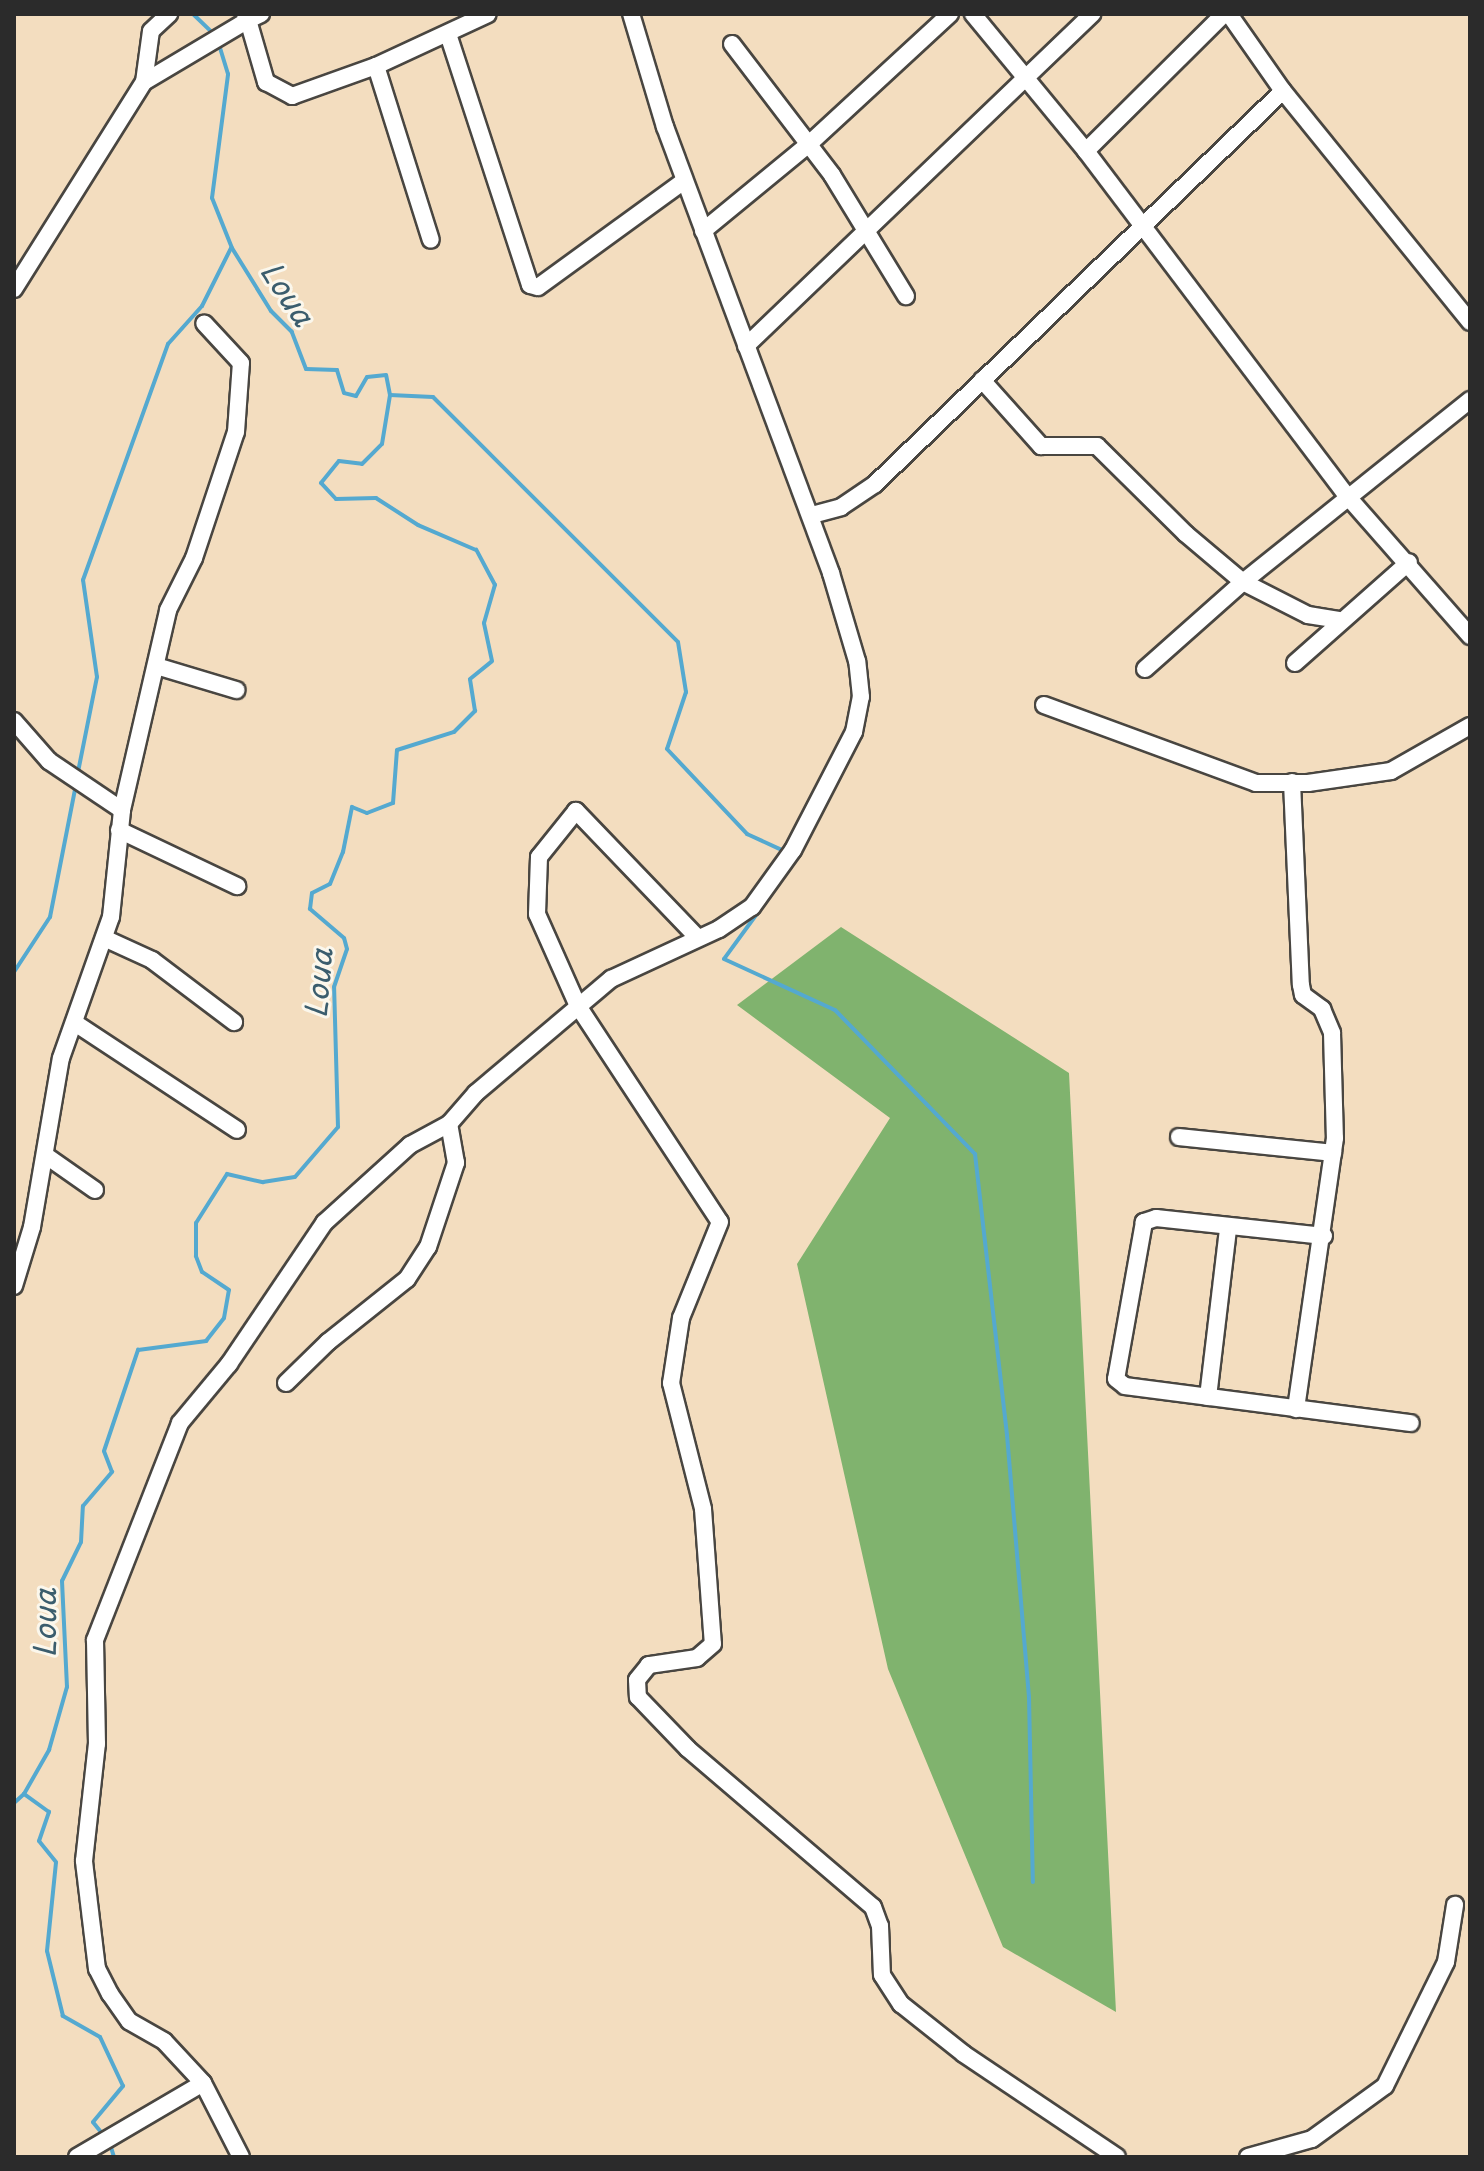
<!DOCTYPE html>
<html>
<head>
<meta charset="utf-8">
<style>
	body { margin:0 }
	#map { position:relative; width:1484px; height:2171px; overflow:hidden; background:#f3ddbf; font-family:"Playpen Sans",sans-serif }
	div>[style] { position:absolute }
	.forest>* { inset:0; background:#80b36e }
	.stream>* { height:4px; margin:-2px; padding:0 2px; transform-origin:2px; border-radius:2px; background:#54a9d0 }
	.roads { filter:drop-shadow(2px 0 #494641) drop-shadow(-2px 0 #494641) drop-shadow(0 2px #494641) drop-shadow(0 -2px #494641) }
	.minor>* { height:16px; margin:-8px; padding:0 8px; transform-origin:8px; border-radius:8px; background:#fff }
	span { translate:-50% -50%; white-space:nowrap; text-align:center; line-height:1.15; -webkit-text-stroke:6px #fbf7ec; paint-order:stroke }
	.water-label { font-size:30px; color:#3b5d6d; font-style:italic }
	.frame { position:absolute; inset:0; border:16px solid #2b2b2b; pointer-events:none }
</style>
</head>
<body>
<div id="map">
	<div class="forest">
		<i style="clip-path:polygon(841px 927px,1069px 1073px,1116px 2012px,1003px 1947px,888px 1669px,797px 1264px,890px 1118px,737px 1005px)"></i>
	</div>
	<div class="stream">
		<i style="left:193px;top:14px;width:29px;rotate:44deg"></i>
		<i style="left:390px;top:395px;width:43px;rotate:2.7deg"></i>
		<i style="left:433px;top:397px;width:346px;rotate:45deg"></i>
		<i style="left:678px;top:642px;width:51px;rotate:80.9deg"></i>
		<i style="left:686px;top:692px;width:60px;rotate:108.4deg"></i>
		<i style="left:667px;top:749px;width:117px;rotate:46.7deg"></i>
		<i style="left:747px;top:834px;width:41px;rotate:24.7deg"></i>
		<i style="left:78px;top:772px;width:97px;rotate:-78.7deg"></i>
		<i style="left:97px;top:677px;width:98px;rotate:-98.2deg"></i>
		<i style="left:83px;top:580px;width:251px;rotate:-70.2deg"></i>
		<i style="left:168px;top:344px;width:51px;rotate:-48.2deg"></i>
		<i style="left:202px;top:306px;width:65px;rotate:-63.4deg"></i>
		<i style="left:759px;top:911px;width:59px;rotate:126.1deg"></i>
		<i style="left:724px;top:959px;width:122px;rotate:24.7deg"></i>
		<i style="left:835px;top:1010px;width:201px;rotate:45.8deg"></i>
		<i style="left:975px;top:1154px;width:283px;rotate:83.5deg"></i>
		<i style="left:1007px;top:1435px;width:263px;rotate:85.2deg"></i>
		<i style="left:1029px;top:1697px;width:185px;rotate:88.8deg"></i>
		<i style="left:14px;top:972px;width:66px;rotate:-56.8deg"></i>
		<i style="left:50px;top:917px;width:130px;rotate:-78.9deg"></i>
		<i style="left:14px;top:1803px;width:13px;rotate:-42deg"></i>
		<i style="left:105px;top:2137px;width:19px;rotate:-129deg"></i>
		<i style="left:93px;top:2122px;width:47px;rotate:-50.2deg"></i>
		<i style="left:123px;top:2086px;width:54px;rotate:-115.1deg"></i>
		<i style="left:100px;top:2037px;width:43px;rotate:-150.4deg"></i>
		<i style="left:63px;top:2016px;width:67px;rotate:-103.8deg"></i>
		<i style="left:47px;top:1951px;width:89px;rotate:-84.2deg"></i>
		<i style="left:56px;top:1862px;width:27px;rotate:-129deg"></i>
		<i style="left:39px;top:1841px;width:31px;rotate:-71deg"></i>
		<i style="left:49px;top:1812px;width:31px;rotate:-144deg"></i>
		<i style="left:24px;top:1794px;width:51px;rotate:-60.4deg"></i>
		<i style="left:49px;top:1750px;width:66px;rotate:-74.1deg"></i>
		<i style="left:67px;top:1687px;width:106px;rotate:-92.7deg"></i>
		<i style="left:62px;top:1581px;width:43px;rotate:-64deg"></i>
		<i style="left:81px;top:1542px;width:36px;rotate:-87deg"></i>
		<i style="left:83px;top:1506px;width:45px;rotate:-49.5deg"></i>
		<i style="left:112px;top:1472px;width:22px;rotate:-111deg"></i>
		<i style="left:104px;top:1451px;width:107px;rotate:-71.4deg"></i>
		<i style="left:138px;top:1350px;width:69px;rotate:-7.5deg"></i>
		<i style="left:206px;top:1341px;width:29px;rotate:-52deg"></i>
		<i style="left:224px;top:1318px;width:28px;rotate:-80deg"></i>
		<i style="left:229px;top:1290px;width:32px;rotate:-146deg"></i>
		<i style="left:202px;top:1272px;width:17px;rotate:-111deg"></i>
		<i style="left:196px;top:1256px;width:33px;rotate:-90deg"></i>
		<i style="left:196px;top:1223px;width:58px;rotate:-57.7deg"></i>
		<i style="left:227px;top:1174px;width:37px;rotate:13deg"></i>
		<i style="left:263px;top:1182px;width:32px;rotate:-9deg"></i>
		<i style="left:295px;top:1177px;width:66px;rotate:-49.3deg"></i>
		<i style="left:338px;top:1127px;width:140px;rotate:-91.6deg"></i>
		<i style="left:334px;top:987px;width:40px;rotate:-71.1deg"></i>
		<i style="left:347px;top:949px;width:11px;rotate:-105deg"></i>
		<i style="left:344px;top:938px;width:45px;rotate:-139.5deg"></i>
		<i style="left:310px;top:909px;width:16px;rotate:-83deg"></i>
		<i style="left:312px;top:893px;width:20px;rotate:-27deg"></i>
		<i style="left:330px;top:884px;width:35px;rotate:-68deg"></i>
		<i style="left:343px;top:852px;width:46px;rotate:-78.7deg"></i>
		<i style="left:352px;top:807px;width:16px;rotate:22deg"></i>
		<i style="left:367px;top:813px;width:28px;rotate:-21deg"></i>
		<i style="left:393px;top:803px;width:53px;rotate:-85.7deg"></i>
		<i style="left:397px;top:750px;width:60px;rotate:-17.5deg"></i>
		<i style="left:454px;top:732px;width:30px;rotate:-45deg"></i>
		<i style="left:475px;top:711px;width:32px;rotate:-99deg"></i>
		<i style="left:470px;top:679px;width:28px;rotate:-39deg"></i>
		<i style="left:492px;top:661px;width:39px;rotate:-102deg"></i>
		<i style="left:484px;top:623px;width:40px;rotate:-74deg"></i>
		<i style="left:495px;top:585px;width:40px;rotate:-118deg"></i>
		<i style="left:476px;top:550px;width:63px;rotate:-156.7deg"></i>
		<i style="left:418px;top:525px;width:50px;rotate:-147.3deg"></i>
		<i style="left:376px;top:498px;width:40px;rotate:178.6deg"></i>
		<i style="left:336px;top:499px;width:22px;rotate:-133deg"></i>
		<i style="left:321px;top:483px;width:28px;rotate:-51deg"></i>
		<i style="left:339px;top:461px;width:23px;rotate:7deg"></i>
		<i style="left:362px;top:464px;width:28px;rotate:-45deg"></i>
		<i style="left:382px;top:444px;width:50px;rotate:-80.7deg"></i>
		<i style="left:390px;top:395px;width:20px;rotate:-101deg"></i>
		<i style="left:386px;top:375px;width:19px;rotate:174deg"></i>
		<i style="left:367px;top:377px;width:22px;rotate:120deg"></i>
		<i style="left:356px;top:396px;width:12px;rotate:-166deg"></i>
		<i style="left:344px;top:393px;width:24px;rotate:-107deg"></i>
		<i style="left:337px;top:370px;width:31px;rotate:-178deg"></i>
		<i style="left:306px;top:369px;width:40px;rotate:-111deg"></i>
		<i style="left:292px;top:332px;width:30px;rotate:-135deg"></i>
		<i style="left:271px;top:311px;width:74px;rotate:-121.8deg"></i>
		<i style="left:232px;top:248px;width:54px;rotate:-111.8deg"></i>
		<i style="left:212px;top:198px;width:125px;rotate:-82.6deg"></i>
		<i style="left:228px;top:74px;width:34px;rotate:-107deg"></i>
		<i style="left:110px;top:2144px;width:14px;rotate:73deg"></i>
	</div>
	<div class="roads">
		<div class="minor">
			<i style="left:261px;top:14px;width:14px;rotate:155deg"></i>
			<i style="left:248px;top:20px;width:65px;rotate:73.8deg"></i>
			<i style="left:266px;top:82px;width:30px;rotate:28deg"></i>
			<i style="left:292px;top:96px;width:89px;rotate:-19.7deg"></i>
			<i style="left:376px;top:66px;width:123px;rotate:-24.9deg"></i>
			<i style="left:973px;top:14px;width:178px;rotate:50.5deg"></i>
			<i style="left:1086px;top:151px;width:434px;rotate:52.9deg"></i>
			<i style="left:1348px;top:497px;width:185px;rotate:48.7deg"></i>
			<i style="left:1229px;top:14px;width:94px;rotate:55deg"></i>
			<i style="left:1283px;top:91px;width:297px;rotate:51deg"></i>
			<i style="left:448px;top:34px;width:264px;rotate:71.9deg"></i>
			<i style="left:530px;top:285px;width:8px;rotate:14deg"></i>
			<i style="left:538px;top:287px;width:180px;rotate:-36deg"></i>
			<i style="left:732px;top:44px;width:165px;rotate:52.6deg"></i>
			<i style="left:832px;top:175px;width:142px;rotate:58.6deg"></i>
			<i style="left:376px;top:66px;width:182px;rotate:72.5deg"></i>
			<i style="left:144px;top:82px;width:121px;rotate:-30.8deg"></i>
			<i style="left:248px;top:20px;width:7px;rotate:-117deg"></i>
			<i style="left:1086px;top:151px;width:194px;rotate:-44.8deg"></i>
			<i style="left:703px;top:231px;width:137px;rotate:-39.4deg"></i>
			<i style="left:809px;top:144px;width:192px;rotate:-42.7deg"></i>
			<i style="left:14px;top:289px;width:244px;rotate:-57.9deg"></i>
			<i style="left:144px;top:82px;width:51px;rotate:-82.2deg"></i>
			<i style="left:151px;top:31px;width:25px;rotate:-43deg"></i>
			<i style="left:746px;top:346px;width:480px;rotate:-43.8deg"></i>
			<i style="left:982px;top:380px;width:89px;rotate:48.2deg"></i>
			<i style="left:1041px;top:446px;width:56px"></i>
			<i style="left:1097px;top:446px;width:125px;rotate:44.7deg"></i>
			<i style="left:1186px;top:534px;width:75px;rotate:40.1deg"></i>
			<i style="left:1243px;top:582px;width:73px;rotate:26.9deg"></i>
			<i style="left:1308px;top:615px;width:31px;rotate:9deg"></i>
			<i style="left:812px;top:515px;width:30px;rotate:-15deg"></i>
			<i style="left:841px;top:507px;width:41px;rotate:-34.1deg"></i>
			<i style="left:875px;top:484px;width:566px;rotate:-43.93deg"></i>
			<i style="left:1295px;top:663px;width:152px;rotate:-41.5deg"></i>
			<i style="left:156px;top:666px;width:84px;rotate:16.7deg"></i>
			<i style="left:1145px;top:669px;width:131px;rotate:-41.6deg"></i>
			<i style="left:1243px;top:582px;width:291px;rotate:-38.7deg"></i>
			<i style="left:1044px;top:705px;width:226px;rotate:20.2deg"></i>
			<i style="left:1256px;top:783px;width:52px"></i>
			<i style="left:1308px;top:783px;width:84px;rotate:-8.2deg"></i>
			<i style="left:1391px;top:771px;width:91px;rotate:-29.7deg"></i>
			<i style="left:14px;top:721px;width:53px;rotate:48.8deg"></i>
			<i style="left:49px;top:761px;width:88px;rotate:33.9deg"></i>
			<i style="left:1292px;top:782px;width:203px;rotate:87.5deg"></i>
			<i style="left:1301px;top:985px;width:10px;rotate:79deg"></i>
			<i style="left:1303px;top:995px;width:24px;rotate:36deg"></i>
			<i style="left:1322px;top:1009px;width:26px;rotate:67deg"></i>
			<i style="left:1332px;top:1033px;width:105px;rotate:88.4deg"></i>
			<i style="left:1335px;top:1138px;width:274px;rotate:98.2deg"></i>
			<i style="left:119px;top:830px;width:131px;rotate:25.4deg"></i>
			<i style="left:697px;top:937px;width:175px;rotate:-133.8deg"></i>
			<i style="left:576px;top:811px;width:59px;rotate:128.8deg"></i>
			<i style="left:539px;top:857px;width:57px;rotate:92deg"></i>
			<i style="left:537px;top:914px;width:101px;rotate:66deg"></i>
			<i style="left:578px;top:1006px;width:258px;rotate:56.7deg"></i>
			<i style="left:720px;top:1222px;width:104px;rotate:112.1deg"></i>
			<i style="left:681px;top:1318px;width:66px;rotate:98.7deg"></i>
			<i style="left:671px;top:1383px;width:130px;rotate:75.7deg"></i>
			<i style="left:703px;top:1509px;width:135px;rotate:85.8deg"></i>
			<i style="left:713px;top:1644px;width:21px;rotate:139deg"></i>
			<i style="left:697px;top:1658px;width:49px;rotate:171.7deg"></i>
			<i style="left:649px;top:1665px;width:19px;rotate:129deg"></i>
			<i style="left:637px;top:1680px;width:17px;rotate:87deg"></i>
			<i style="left:638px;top:1697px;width:72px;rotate:46.1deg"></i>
			<i style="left:688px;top:1749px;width:243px;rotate:40.5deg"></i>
			<i style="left:873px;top:1907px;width:20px;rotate:70deg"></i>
			<i style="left:880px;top:1926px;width:49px;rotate:87.7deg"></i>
			<i style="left:882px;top:1975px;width:35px;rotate:57deg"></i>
			<i style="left:901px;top:2004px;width:80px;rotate:38.4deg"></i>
			<i style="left:964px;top:2054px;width:184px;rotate:33.9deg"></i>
			<i style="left:104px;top:938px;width:53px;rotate:24.6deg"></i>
			<i style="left:152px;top:960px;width:103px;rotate:37.1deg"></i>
			<i style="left:75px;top:1023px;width:194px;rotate:33.4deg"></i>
			<i style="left:1179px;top:1137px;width:155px;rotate:5.9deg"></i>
			<i style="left:45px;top:1155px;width:61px;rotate:35deg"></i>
			<i style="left:1324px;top:1236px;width:169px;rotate:-173.9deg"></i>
			<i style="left:1156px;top:1218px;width:13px;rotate:162deg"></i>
			<i style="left:1144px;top:1222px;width:159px;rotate:100.1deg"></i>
			<i style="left:1116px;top:1379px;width:11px;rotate:38deg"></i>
			<i style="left:1125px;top:1386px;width:288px;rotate:7.4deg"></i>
			<i style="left:14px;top:1286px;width:62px;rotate:-73deg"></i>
			<i style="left:32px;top:1227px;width:171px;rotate:-80.3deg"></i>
			<i style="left:61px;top:1058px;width:150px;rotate:-70.5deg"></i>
			<i style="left:111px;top:917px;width:108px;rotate:-84.1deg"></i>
			<i style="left:122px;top:810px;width:205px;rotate:-77deg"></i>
			<i style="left:168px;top:610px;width:58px;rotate:-63.4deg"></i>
			<i style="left:194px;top:558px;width:133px;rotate:-71.6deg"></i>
			<i style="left:236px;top:432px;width:69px;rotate:-85.9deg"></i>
			<i style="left:241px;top:363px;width:54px;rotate:-132.8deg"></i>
			<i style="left:286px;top:1383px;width:59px;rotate:-44.3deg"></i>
			<i style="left:328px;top:1342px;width:101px;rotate:-38.6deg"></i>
			<i style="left:407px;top:1279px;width:38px;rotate:-57deg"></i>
			<i style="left:428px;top:1247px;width:89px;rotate:-71.6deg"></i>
			<i style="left:456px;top:1163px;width:40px;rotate:-100deg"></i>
			<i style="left:1208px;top:1397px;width:168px;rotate:-83.2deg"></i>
			<i style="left:77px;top:2157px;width:146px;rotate:-30.4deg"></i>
			<i style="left:241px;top:2157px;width:83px;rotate:-117.2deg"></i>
			<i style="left:203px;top:2083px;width:57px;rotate:-132.9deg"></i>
			<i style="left:164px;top:2041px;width:40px;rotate:-150.3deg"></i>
			<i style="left:129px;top:2021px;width:33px;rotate:-125deg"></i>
			<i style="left:110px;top:1994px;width:28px;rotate:-117deg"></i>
			<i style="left:97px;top:1969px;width:109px;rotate:-96.9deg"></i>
			<i style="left:84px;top:1861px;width:118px;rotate:-83.7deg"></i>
			<i style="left:97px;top:1744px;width:104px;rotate:-91.1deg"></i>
			<i style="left:95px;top:1640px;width:233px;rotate:-68.6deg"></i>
			<i style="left:180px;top:1423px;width:77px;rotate:-50.3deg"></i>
			<i style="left:229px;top:1364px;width:170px;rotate:-56deg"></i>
			<i style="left:324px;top:1223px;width:116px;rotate:-42.2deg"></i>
			<i style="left:410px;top:1145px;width:44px;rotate:-28.3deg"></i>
			<i style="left:449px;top:1124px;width:41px;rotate:-48.9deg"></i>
			<i style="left:476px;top:1093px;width:177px;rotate:-40.2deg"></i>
			<i style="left:611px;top:979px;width:119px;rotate:-24.8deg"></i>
			<i style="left:719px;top:929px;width:40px;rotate:-34deg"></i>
			<i style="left:752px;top:907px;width:70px;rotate:-54.3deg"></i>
			<i style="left:793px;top:850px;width:133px;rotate:-62.7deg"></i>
			<i style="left:854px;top:732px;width:36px;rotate:-79deg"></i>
			<i style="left:861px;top:697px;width:36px;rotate:-96deg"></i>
			<i style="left:857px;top:661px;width:92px;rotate:-106.5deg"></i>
			<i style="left:831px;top:573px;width:476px;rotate:-110.4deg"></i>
			<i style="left:665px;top:127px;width:118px;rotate:-106.7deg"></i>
			<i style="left:1248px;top:2157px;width:66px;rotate:-15.7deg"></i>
			<i style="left:1312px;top:2139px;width:90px;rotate:-36deg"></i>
			<i style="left:1385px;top:2086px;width:138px;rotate:-63.8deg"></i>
			<i style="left:1446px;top:1962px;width:58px;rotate:-81deg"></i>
		</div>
	</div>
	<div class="water-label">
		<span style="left:288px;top:293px;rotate:56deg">Loua</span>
		<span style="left:318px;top:983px;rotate:-85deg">Loua</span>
		<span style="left:44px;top:1623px;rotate:-90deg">Loua</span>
	</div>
	<div class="frame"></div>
</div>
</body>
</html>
